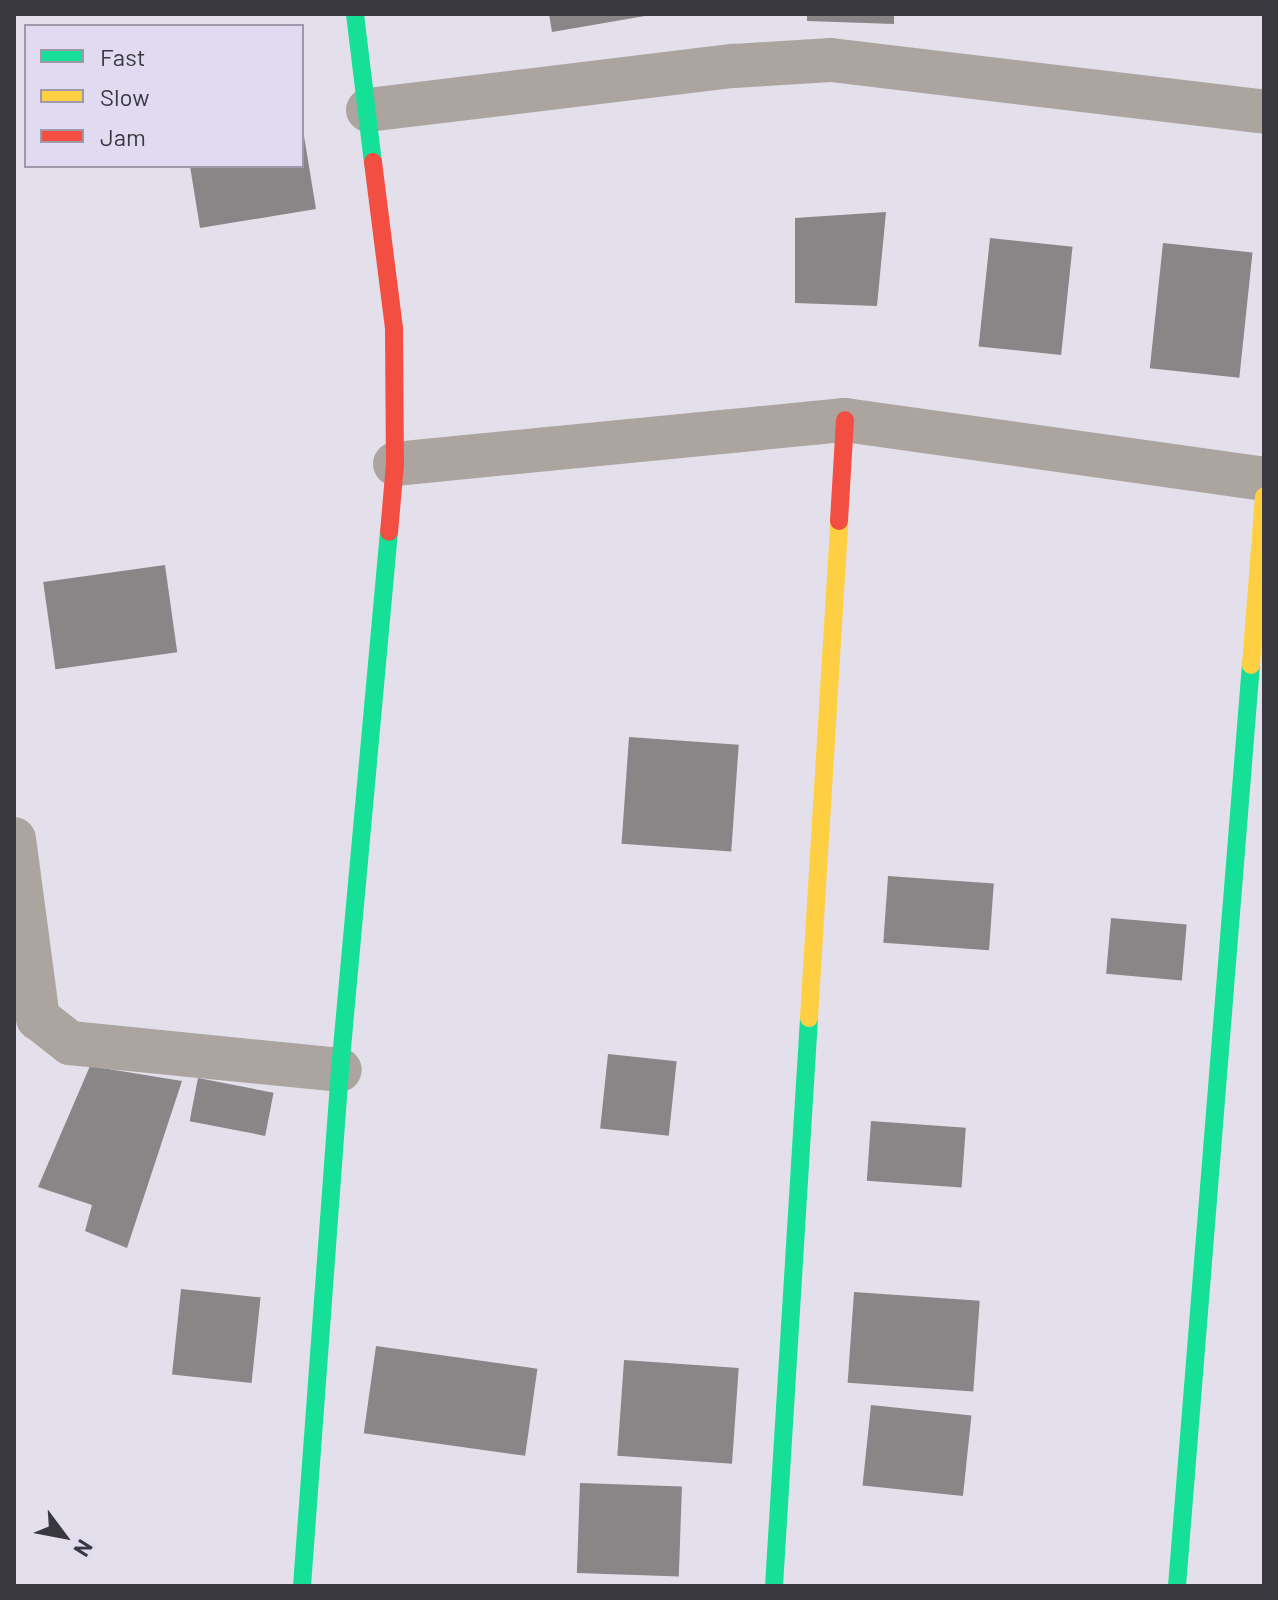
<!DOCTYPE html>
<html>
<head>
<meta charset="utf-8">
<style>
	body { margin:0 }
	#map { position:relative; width:1278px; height:1600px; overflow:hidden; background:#e3e0eb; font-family:Barlow,sans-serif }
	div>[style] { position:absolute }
	.building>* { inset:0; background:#8a8688; transform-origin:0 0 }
	.street>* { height:44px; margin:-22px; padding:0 22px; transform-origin:22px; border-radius:22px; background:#aba49f }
	.fast>* { height:18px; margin:-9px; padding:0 9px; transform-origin:9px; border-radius:9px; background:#16e098 }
	.slow>* { height:18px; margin:-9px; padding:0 9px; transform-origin:9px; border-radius:9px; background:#ffcf43 }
	.jam>* { height:18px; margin:-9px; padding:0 9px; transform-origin:9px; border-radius:9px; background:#f24e42 }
	span { translate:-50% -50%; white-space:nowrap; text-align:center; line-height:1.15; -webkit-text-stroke:8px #e0dbf0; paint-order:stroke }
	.frame { position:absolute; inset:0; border:16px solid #39373f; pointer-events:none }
	.legend { position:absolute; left:24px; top:24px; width:280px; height:144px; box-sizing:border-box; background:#e0dbf0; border:2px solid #9d99a9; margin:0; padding:10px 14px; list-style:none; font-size:24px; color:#39373f }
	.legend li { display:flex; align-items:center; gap:16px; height:40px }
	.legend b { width:40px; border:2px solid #9d99a9 }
	.north { position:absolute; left:24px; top:1496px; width:80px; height:80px; -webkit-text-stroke:6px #e0dbf0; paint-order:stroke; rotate:122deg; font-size:22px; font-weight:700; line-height:32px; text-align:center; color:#39373f }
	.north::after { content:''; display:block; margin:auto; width:28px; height:36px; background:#39373f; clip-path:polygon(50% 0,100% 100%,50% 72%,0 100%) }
</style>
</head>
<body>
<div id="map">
	<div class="building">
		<i style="clip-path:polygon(549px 14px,645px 14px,645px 16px,552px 32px)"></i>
		<i style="clip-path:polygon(807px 14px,894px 14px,894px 24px,807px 21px)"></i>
		<i style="clip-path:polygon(304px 136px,316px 209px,200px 228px,190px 166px,302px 166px)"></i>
		<i style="clip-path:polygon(886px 212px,877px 306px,795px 303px,795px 218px)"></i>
		<i style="left:990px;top:238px;width:83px;height:109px;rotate:6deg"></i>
		<i style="left:1163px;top:243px;width:90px;height:126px;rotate:6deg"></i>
		<i style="left:165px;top:565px;width:88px;height:123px;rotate:82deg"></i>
		<i style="left:629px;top:737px;width:110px;height:107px;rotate:4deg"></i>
		<i style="left:888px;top:876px;width:106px;height:67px;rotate:4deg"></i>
		<i style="left:1111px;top:918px;width:76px;height:56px;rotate:5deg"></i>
		<i style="left:608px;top:1054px;width:69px;height:75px;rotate:6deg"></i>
		<i style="clip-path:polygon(90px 1066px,182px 1081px,127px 1248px,85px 1231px,92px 1205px,38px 1187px)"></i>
		<i style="left:198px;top:1078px;width:77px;height:44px;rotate:11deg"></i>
		<i style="left:871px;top:1121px;width:95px;height:60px;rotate:4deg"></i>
		<i style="left:181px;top:1289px;width:80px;height:86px;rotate:6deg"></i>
		<i style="left:854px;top:1292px;width:126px;height:91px;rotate:4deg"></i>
		<i style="left:376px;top:1346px;width:163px;height:88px;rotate:8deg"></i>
		<i style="left:624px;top:1360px;width:115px;height:96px;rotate:4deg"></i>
		<i style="left:871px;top:1405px;width:101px;height:81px;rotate:6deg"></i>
		<i style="left:580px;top:1483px;width:102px;height:90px;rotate:2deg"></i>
	</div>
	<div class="street">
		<i style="left:368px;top:110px;width:369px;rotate:-6.9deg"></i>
		<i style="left:734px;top:66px;width:97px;rotate:-3.5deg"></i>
		<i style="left:831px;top:60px;width:436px;rotate:6.8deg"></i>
		<i style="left:395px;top:464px;width:452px;rotate:-5.6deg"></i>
		<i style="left:845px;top:420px;width:423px;rotate:8deg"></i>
		<i style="left:14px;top:839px;width:181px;rotate:82.4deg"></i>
		<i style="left:38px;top:1018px;width:41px;rotate:38deg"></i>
		<i style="left:70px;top:1043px;width:271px;rotate:5.7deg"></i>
	</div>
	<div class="fast">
		<i style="left:355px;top:14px;width:149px;rotate:83.1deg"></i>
		<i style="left:302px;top:1586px;width:517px;rotate:-85.79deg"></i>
		<i style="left:340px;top:1070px;width:540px;rotate:-84.8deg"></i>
		<i style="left:774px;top:1586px;width:569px;rotate:-86.47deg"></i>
		<i style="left:1177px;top:1586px;width:924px;rotate:-85.41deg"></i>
	</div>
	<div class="slow">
		<i style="left:1251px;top:665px;width:169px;rotate:-85.6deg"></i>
		<i style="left:809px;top:1018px;width:498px;rotate:-86.5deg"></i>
	</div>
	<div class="jam">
		<i style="left:373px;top:162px;width:168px;rotate:82.8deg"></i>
		<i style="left:394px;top:329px;width:135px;rotate:89.6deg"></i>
		<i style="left:395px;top:464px;width:68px;rotate:95deg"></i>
		<i style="left:839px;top:521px;width:101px;rotate:-86.6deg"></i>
	</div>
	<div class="frame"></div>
	<ul class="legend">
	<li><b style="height:10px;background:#16e098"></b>Fast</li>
	<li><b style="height:10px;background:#ffcf43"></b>Slow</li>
	<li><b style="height:10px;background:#f24e42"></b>Jam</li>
	</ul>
	<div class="north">N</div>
</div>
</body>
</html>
